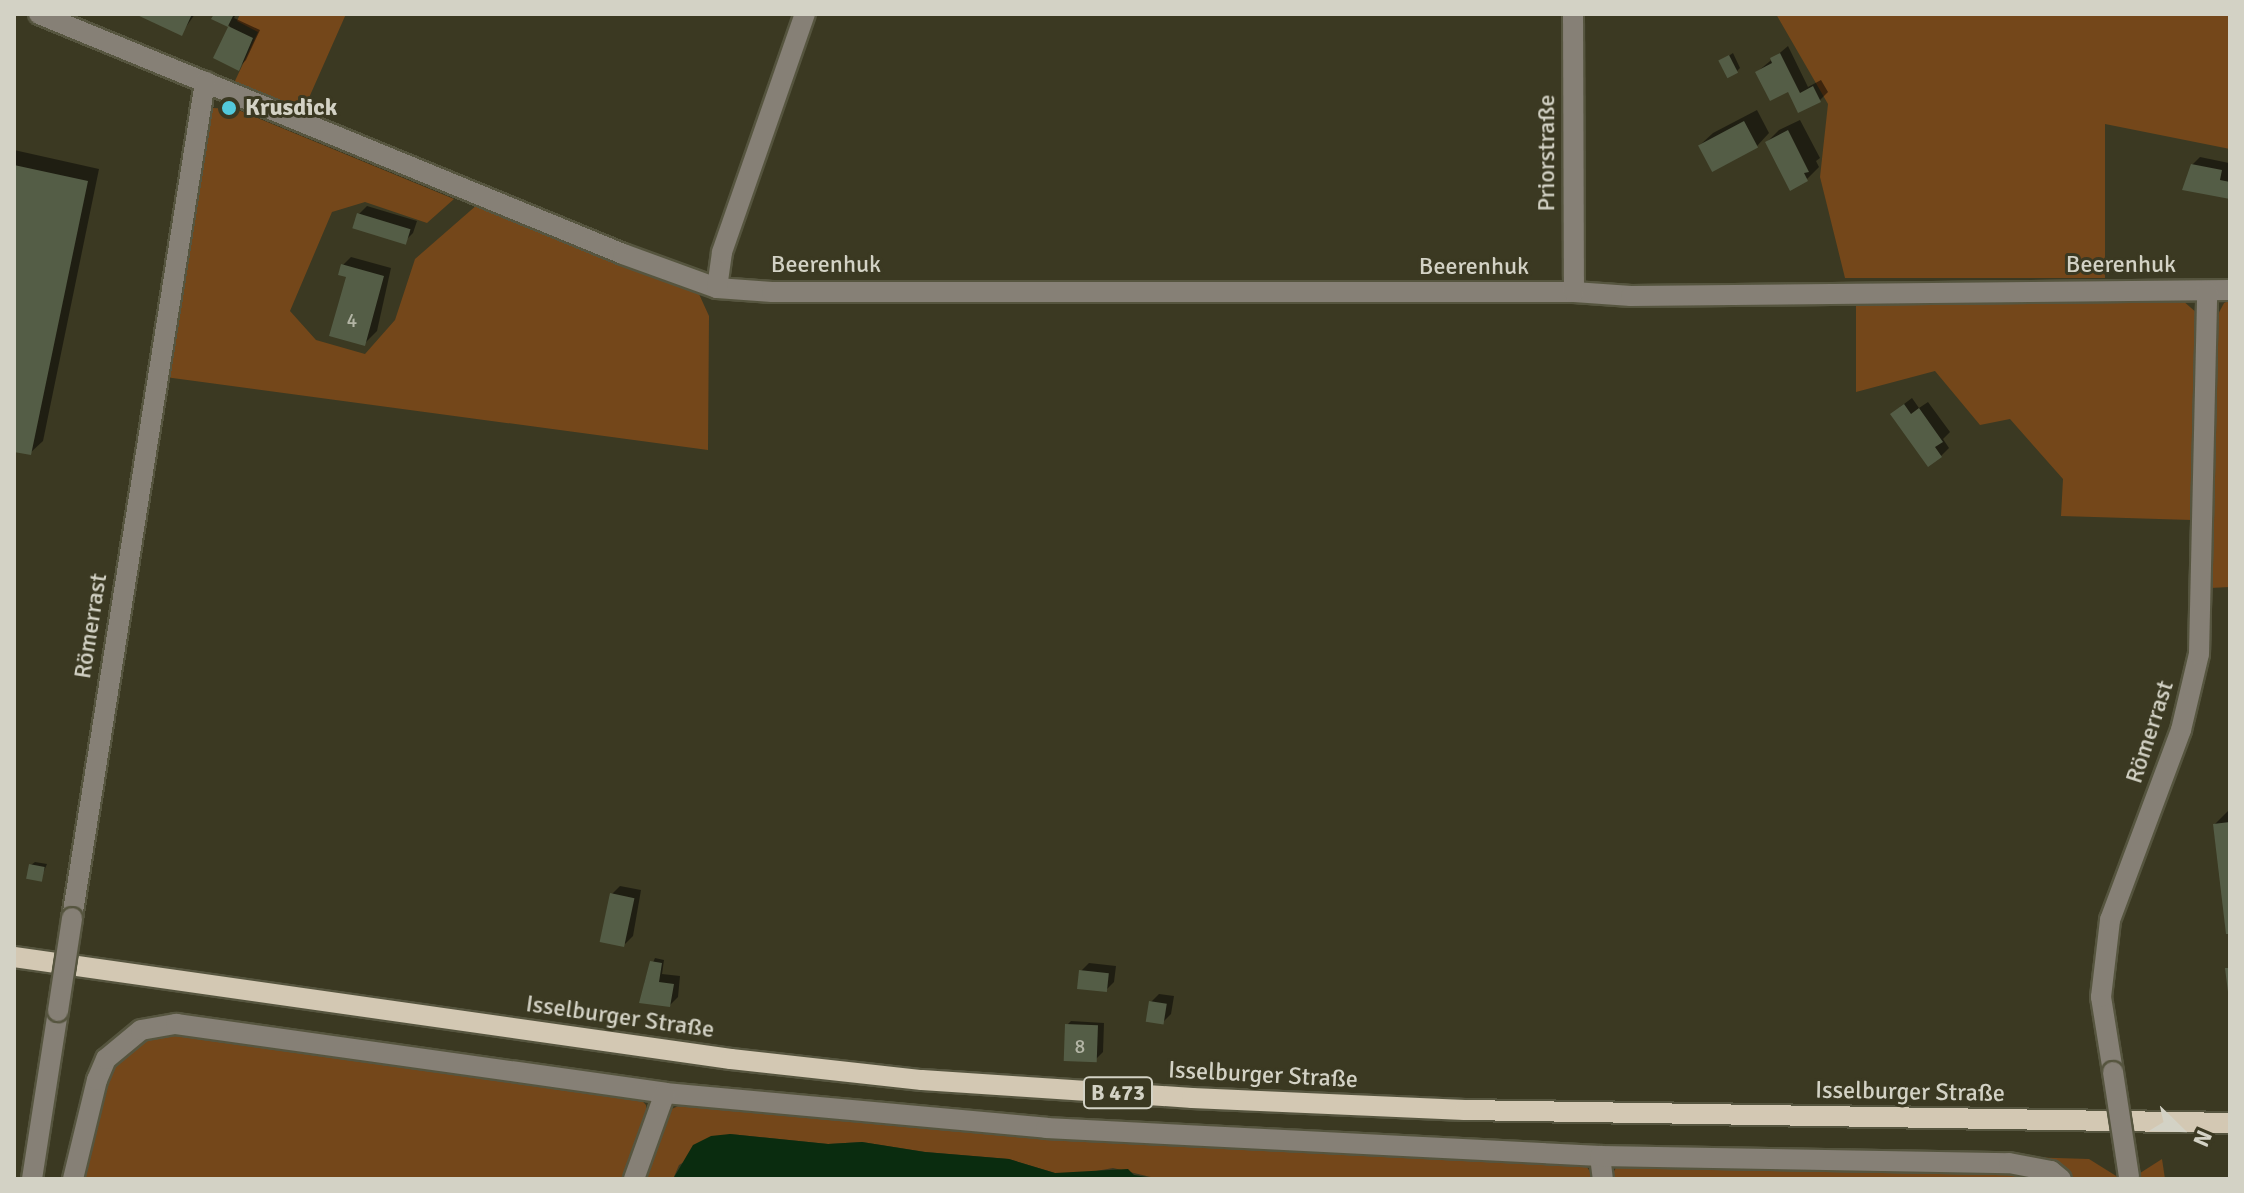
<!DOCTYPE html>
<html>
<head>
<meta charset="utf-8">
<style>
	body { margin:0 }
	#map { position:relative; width:2244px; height:1193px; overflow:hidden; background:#3b3922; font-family:Signika,sans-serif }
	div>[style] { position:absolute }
	.green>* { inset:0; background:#74471a }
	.water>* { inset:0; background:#0a2c0f }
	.shadow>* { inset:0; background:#0007 }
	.building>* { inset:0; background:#545d46; transform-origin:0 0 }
	.roads { filter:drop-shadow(2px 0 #56553f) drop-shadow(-2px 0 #56553f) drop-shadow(0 2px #56553f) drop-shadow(0 -2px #56553f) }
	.minor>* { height:20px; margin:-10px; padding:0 10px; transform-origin:10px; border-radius:10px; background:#868076 }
	.major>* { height:20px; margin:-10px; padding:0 10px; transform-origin:10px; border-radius:10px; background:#d3c8b3 }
	.bridges { filter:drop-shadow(2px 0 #56553f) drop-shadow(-2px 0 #56553f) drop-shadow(0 2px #56553f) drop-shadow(0 -2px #56553f) }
	.minor-bridge>* { height:20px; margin:-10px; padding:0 10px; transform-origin:10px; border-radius:10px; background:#868076 }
	.dots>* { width:22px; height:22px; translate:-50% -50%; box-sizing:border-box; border:4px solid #3b3922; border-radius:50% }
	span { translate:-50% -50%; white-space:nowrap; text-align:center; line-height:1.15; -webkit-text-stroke:6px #3b3922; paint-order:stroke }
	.number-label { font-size:20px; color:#b3b5a5 }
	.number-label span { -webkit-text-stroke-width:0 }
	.shield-label span { padding:2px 6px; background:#3b3922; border:2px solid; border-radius:6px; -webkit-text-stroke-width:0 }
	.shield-label { font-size:22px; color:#d3d2c5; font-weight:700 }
	.poi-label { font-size:24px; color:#d3d2c5; font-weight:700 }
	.left { translate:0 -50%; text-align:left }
	.street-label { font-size:24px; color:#d3d2c5 }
	.frame { position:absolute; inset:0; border:16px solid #d3d2c5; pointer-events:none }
	.north { position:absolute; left:2140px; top:1089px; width:80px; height:80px; -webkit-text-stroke:6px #3b3922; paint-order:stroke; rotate:113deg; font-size:22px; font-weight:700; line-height:32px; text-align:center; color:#d3d2c5 }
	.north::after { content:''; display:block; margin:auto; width:28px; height:36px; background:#d3d2c5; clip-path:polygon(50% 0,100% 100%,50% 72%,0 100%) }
</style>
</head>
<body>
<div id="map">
	<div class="green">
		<i style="clip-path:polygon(240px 14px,346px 14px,304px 109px,234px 83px,258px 32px,237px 21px)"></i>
		<i style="clip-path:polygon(1776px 14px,2230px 14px,2230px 149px,2105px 124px,2105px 278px,1845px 278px,1820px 177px,1828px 104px)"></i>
		<i style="clip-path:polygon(213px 108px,236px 109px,454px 199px,427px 223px,365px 202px,332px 212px,290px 311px,316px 340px,365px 354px,395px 320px,415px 259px,478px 204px,699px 294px,709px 316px,708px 450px,165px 377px,204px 120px)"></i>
		<i style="clip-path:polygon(2182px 300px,2198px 314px,2192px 520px,2061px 516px,2063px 479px,2010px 419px,1980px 425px,1935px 371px,1856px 392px,1856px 304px)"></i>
		<i style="clip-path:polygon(2230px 300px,2230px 587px,2210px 588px,2215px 320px,2224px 303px)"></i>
		<i style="clip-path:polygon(177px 1030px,636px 1094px,646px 1105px,647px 1126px,626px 1179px,80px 1179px,106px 1070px,147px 1035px)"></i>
		<i style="clip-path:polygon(687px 1102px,1582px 1158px,1594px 1179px,1159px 1179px,1113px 1168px,1074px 1175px,1055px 1173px,1009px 1159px,925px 1152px,862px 1142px,828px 1144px,730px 1134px,679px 1165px,673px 1179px,640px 1179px,665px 1112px)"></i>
		<i style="clip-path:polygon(2028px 1157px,2089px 1159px,2121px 1179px,2076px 1179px,2054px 1164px)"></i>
		<i style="clip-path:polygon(1621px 1158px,1994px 1168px,2051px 1179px,1610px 1179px)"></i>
		<i style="clip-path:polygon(2162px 1159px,2165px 1179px,2138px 1179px,2137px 1175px)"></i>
	</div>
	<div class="water">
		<i style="clip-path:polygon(730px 1134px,828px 1144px,862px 1142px,925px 1152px,1009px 1159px,1055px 1173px,1128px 1169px,1134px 1175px,1159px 1179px,673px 1179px,693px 1145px,711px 1136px)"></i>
	</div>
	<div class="shadow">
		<i style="clip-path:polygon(140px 14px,195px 14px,181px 34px)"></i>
		<i style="clip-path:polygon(216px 14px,236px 14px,234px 18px,260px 30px,246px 60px,238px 68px,215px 57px,230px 26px,214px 18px)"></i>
		<i style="clip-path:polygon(1788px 46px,1808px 87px,1821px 80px,1828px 92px,1820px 100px,1788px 90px,1757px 72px)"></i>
		<i style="clip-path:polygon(1733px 53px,1740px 68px,1737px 71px,1721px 61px)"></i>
		<i style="clip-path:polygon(1757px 110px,1769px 133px,1757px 146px,1700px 145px,1713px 133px)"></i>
		<i style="clip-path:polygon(1800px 120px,1820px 158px,1816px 161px,1819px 167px,1807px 179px,1767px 142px,1779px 130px)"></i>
		<i style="clip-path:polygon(14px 150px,99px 169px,43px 441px,30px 453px,14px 450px)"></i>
		<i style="clip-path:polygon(2200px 157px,2229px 163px,2230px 197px,2192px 165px)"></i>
		<i style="clip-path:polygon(367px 206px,417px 221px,413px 233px,405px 241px,359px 214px)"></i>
		<i style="clip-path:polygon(351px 257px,391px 268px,377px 331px,364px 344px,343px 265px)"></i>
		<i style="clip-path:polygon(1912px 398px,1919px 408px,1928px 402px,1950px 432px,1943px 439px,1949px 448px,1941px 456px,1900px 407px)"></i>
		<i style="clip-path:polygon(2230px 809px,2230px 932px,2215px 824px)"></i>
		<i style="clip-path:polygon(35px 862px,47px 864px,40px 880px,31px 865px)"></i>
		<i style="clip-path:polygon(620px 886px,641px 890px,633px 936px,625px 944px,612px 894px)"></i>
		<i style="clip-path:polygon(655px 958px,664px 960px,662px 974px,680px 976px,678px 997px,670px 1005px,642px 1001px,645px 980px)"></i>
		<i style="clip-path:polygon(1089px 963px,1116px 966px,1114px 982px,1106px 990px,1081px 971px)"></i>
		<i style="clip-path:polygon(1159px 994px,1174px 996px,1171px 1014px,1163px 1022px,1151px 1002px)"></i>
		<i style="clip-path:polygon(1071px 1021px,1104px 1023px,1103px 1052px,1095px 1060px,1067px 1025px)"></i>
	</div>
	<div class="building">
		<i style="clip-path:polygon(135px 14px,192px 14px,182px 36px)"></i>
		<i style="clip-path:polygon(214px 14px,234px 14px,228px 26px,253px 38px,239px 71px,213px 58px,228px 27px,211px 19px)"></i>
		<i style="clip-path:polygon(1780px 53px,1800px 93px,1813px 86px,1821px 102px,1798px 113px,1788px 92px,1770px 101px,1755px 72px,1772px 63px,1770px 58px)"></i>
		<i style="left:1729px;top:55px;width:20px;height:12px;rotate:63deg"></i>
		<i style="left:1744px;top:121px;width:30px;height:52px;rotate:62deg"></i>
		<i style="clip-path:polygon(1788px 130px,1809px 172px,1804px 173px,1808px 181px,1790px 191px,1765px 142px)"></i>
		<i style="clip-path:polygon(2191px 164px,2222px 170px,2220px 180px,2230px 182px,2230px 199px,2182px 190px)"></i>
		<i style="clip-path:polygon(14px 165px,88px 181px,31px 455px,14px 452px)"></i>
		<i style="left:357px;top:213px;width:56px;height:16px;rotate:17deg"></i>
		<i style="clip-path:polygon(341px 264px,384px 276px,365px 346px,329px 336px,346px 277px,338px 275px)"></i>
		<i style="clip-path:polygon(1904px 404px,1911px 414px,1919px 408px,1943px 442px,1935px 447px,1942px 457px,1928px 467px,1890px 414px)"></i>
		<i style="clip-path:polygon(2230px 822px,2230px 934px,2226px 934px,2213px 824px)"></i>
		<i style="left:29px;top:864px;width:16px;height:15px;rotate:11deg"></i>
		<i style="left:610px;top:893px;width:25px;height:50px;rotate:12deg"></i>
		<i style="clip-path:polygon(650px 961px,662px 963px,659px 982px,674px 984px,670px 1007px,639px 1003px)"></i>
		<i style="clip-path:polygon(2225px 968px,2230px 968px,2230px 992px,2228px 992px)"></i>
		<i style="left:1079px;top:970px;width:30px;height:19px;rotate:6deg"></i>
		<i style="left:1149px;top:1001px;width:18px;height:21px;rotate:9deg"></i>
		<i style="left:1065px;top:1024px;width:33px;height:37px;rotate:2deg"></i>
	</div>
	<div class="roads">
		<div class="minor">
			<i style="left:39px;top:14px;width:631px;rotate:22.34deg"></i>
			<i style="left:623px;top:254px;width:100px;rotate:19.9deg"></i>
			<i style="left:717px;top:288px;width:55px;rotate:4.2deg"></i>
			<i style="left:772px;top:292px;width:802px"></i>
			<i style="left:1574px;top:292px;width:57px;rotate:4deg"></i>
			<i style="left:1631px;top:296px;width:599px;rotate:-0.57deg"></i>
			<i style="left:1573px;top:14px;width:278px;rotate:89.8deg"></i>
			<i style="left:717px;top:288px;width:36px;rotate:-82deg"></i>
			<i style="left:722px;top:252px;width:252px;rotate:-70.8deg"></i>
			<i style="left:72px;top:918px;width:847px;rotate:-80.96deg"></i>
			<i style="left:2113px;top:1072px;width:76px;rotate:-99.1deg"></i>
			<i style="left:2101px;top:997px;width:78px;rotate:-83.3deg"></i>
			<i style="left:2110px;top:920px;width:203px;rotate:-69.5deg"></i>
			<i style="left:2181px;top:730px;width:78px;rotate:-76.7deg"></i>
			<i style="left:2199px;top:654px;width:363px;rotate:-88.7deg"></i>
			<i style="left:1600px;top:1156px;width:23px;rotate:83deg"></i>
			<i style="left:32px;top:1179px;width:170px;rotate:-81.2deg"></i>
			<i style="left:73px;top:1179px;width:102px;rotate:-76.4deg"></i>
			<i style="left:97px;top:1080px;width:23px;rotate:-67deg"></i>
			<i style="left:106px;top:1059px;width:45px;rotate:-39.6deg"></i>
			<i style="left:141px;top:1030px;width:36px;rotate:-10deg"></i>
			<i style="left:176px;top:1024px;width:494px;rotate:8deg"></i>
			<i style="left:665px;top:1093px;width:383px;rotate:5.2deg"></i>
			<i style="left:1046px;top:1128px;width:555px;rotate:2.89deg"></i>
			<i style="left:1600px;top:1156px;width:409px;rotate:1deg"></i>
			<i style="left:2009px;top:1163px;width:43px;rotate:10.8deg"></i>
			<i style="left:2051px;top:1171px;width:13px;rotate:39deg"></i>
			<i style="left:634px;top:1179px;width:91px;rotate:-70.2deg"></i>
		</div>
		<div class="major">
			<i style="left:14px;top:957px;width:724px;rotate:8.1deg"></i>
			<i style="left:731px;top:1059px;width:192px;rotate:6.3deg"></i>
			<i style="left:922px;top:1080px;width:271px;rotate:3.8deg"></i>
			<i style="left:1192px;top:1098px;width:273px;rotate:2.5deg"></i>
			<i style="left:1465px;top:1110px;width:765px;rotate:0.97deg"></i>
		</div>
	</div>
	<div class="bridges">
		<div class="minor-bridge">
			<i style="left:58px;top:1011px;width:94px;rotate:-81.4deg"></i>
			<i style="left:2113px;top:1072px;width:106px;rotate:81.3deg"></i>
		</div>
	</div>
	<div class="dots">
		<i style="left:229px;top:108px;background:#53cadc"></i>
	</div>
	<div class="number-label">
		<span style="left:352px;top:320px">4</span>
		<span style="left:1080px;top:1046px">8</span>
	</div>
	<div class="shield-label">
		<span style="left:1118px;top:1093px">B 473</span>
	</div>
	<div class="poi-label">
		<span class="left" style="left:245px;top:108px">Krusdick</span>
	</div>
	<div class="street-label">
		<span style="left:1547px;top:153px;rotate:-90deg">Priorstraße</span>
		<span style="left:826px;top:265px">Beerenhuk</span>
		<span style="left:2121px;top:265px">Beerenhuk</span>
		<span style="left:1474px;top:267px">Beerenhuk</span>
		<span style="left:91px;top:626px;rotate:-81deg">Römerrast</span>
		<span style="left:2150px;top:732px;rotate:-72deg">Römerrast</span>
		<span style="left:620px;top:1017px;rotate:8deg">Isselburger Straße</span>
		<span style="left:1263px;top:1075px;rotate:3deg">Isselburger Straße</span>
		<span style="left:1910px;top:1092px;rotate:1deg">Isselburger Straße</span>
	</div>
	<div class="frame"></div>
	<div class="north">N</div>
</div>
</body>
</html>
